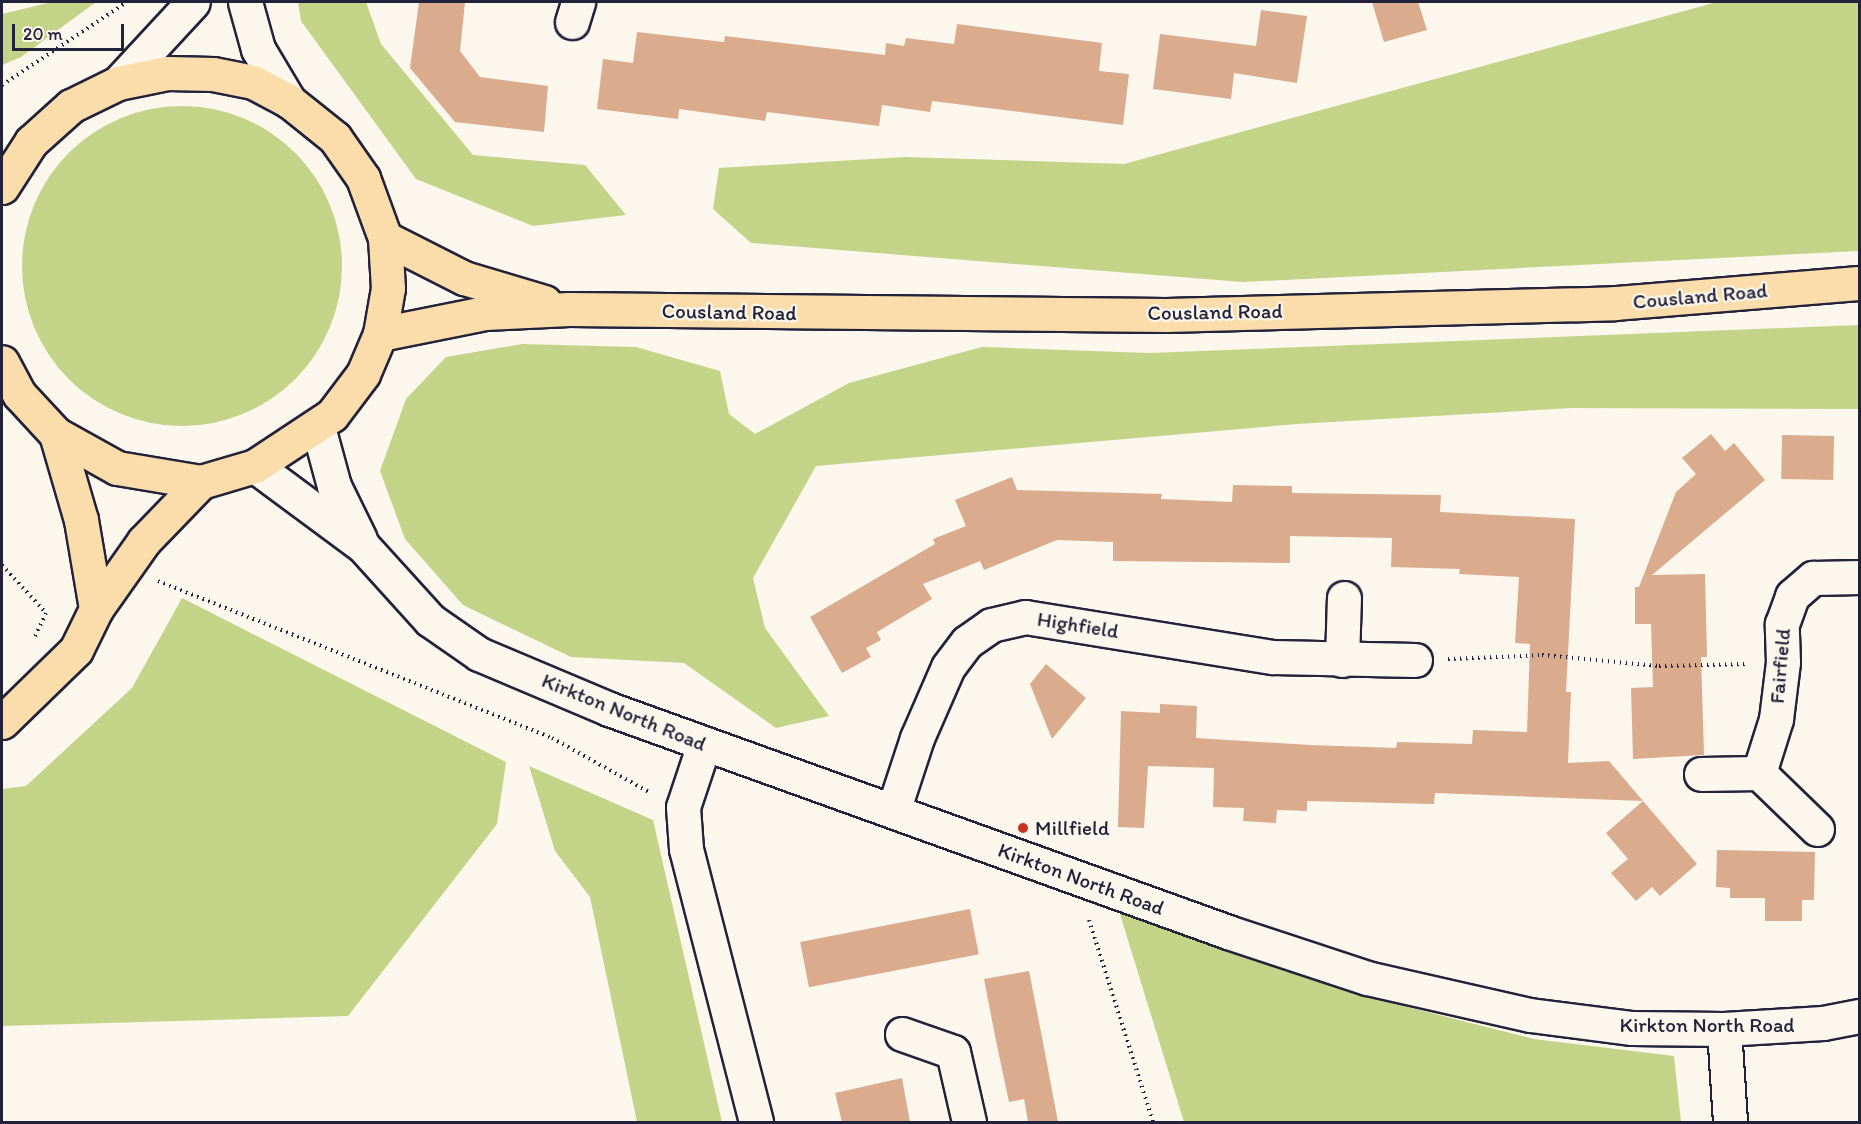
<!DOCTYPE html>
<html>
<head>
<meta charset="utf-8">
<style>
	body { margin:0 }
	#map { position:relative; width:1861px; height:1124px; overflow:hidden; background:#fbf7ec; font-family:Itim,sans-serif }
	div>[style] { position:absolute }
	.green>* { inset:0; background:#c3d489 }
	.round { border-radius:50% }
	.building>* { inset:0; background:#daab8c; transform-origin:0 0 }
	.path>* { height:4px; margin-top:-2px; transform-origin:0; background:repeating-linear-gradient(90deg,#22223b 0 1.5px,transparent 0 6px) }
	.roads { filter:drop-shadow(2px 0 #22223b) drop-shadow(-2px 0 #22223b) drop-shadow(0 2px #22223b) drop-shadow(0 -2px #22223b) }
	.street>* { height:33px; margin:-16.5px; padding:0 16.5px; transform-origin:16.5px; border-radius:16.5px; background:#fbf7ec }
	.secondary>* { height:33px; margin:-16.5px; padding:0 16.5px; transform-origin:16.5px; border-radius:16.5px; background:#fbf7ec }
	.primary>* { height:33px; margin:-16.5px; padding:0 16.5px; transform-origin:16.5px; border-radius:16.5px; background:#fbddab }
	.dots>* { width:16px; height:16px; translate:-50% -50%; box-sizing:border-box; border:3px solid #fbf7ec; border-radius:50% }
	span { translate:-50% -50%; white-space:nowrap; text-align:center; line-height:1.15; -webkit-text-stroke:4.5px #fbf7ec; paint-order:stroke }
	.street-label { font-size:21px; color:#22223b }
	.poi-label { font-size:21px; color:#22223b }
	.left { translate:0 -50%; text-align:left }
	.frame { position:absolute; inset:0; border:3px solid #22223b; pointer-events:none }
	.scale { position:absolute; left:12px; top:24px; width:112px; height:27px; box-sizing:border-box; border:3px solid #22223b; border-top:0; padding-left:8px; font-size:18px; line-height:21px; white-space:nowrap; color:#22223b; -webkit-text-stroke:4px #fbf7ec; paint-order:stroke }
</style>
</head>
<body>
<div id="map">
	<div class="green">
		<i style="clip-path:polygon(52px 2px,96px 2px,21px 57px,2px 65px,2px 14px)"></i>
		<i style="clip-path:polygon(298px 2px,366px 2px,381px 44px,473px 155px,585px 165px,626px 215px,533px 226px,416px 179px,301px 21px)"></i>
		<i style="clip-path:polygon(1717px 2px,1859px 2px,1859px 251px,1243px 282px,751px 243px,713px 209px,719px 168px,905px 157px,1124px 164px)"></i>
		<i class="round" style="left:22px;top:106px;width:320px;height:320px"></i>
		<i style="clip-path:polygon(1859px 325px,1859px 409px,1572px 408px,1297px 424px,816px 466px,753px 578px,765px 628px,829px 716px,776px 728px,684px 663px,571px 657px,463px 605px,405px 539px,380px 471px,406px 399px,446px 357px,522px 344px,636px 347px,720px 371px,729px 414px,755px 434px,849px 383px,982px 347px,1149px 353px)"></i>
		<i style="clip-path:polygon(182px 598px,506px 762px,497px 824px,348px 1016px,2px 1026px,2px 789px,26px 786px,132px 688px)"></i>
		<i style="clip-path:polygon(529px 766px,653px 820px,722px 1122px,637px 1122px,590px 897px,555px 851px)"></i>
		<i style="clip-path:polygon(1119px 911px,1356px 994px,1534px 1039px,1674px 1056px,1681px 1122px,1184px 1122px)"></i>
	</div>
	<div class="building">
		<i style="clip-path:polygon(419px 2px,465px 2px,460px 51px,480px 77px,548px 86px,544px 132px,455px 122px,410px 68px)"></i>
		<i style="clip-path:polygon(1372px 2px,1418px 2px,1427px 30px,1384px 42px)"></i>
		<i style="clip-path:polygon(1261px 10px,1307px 16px,1297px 83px,1234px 73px,1231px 99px,1153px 89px,1160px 34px,1256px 46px)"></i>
		<i style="clip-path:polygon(957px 24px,1102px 43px,1099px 71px,1129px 74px,1123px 125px,932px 101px,930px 112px,882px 105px,879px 126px,767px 112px,765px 121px,679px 109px,678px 119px,597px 109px,603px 59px,633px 63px,637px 32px,724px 42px,725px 36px,885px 55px,886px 43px,904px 46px,906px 38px,954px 44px)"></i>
		<i style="clip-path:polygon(1711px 434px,1725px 451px,1734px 443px,1765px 480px,1652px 575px,1705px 574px,1707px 657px,1701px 657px,1704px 755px,1633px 759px,1631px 688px,1653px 687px,1651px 624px,1635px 624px,1635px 587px,1639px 587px,1676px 492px,1696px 474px,1682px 458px)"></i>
		<i style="left:1782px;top:435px;width:52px;height:44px;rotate:1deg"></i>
		<i style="clip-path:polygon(1012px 477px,1017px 490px,1162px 494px,1161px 499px,1232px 502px,1233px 485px,1292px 486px,1292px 493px,1441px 495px,1440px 512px,1575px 519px,1566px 692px,1571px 692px,1568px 763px,1609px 761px,1643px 801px,1435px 793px,1434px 804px,1307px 801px,1307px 811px,1277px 810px,1276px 823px,1243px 821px,1244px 808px,1213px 807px,1214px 768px,1148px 766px,1144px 828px,1118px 827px,1121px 711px,1160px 713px,1160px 704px,1197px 706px,1196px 738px,1310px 745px,1396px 748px,1397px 742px,1472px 744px,1473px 730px,1527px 732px,1530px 644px,1515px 643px,1519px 577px,1459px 574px,1460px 569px,1391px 567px,1392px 538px,1290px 536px,1290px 563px,1113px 561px,1113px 542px,1057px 540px,984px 570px,980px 561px,923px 584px,932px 599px,877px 632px,881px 640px,866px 648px,871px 657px,842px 673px,810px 617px,935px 544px,933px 539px,966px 526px,955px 500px)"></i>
		<i style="clip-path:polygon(1046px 664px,1086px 698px,1052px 739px,1030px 684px)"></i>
		<i style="clip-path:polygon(1643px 801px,1697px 864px,1660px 896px,1652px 887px,1636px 901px,1611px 873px,1628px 859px,1606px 833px)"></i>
		<i style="clip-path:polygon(1717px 850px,1815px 852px,1814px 900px,1802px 900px,1802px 921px,1765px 921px,1765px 898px,1730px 898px,1730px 888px,1716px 887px)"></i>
		<i style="left:970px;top:909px;width:46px;height:173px;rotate:79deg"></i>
		<i style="clip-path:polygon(1029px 971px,1042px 1037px,1058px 1122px,1028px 1122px,1024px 1099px,1009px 1102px,995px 1036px,984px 979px)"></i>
		<i style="clip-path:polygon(902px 1078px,910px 1122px,842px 1122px,835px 1093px)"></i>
	</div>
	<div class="path">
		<i style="left:2px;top:85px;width:150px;rotate:-33.6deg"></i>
		<i style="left:2px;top:565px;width:65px;rotate:47.5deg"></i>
		<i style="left:46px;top:613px;width:29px;rotate:115deg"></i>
		<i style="left:158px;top:581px;width:424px;rotate:21.7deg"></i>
		<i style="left:552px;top:738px;width:111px;rotate:29.1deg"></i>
		<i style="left:1448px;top:659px;width:94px;rotate:-2.4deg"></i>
		<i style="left:1542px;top:655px;width:118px;rotate:5.4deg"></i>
		<i style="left:1659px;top:666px;width:87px;rotate:-1.3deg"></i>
		<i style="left:1089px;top:920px;width:212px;rotate:72.4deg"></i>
	</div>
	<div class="roads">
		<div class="street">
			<i style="left:572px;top:22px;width:21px;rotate:-73deg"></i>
			<i style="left:1342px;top:660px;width:62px;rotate:-88.2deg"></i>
			<i style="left:704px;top:744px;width:66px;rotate:108.4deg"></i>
			<i style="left:683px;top:807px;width:42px;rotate:85.9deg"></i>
			<i style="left:686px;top:849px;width:282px;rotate:75.6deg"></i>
			<i style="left:1701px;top:774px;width:58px;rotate:-1deg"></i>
			<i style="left:893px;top:811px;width:77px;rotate:-71.8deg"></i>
			<i style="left:917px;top:738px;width:77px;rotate:-66.4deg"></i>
			<i style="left:948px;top:667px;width:31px;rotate:-53deg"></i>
			<i style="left:967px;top:642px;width:29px;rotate:-35deg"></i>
			<i style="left:991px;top:625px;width:35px;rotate:-13deg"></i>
			<i style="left:1025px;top:617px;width:251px;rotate:9.2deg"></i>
			<i style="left:1273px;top:657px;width:142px;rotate:1.2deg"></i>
			<i style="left:1817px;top:829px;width:81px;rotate:-136deg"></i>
			<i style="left:1759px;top:773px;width:57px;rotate:-72.5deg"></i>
			<i style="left:1776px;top:719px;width:57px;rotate:-83deg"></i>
			<i style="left:1783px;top:662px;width:38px;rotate:-92deg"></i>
			<i style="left:1782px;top:624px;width:30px;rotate:-70deg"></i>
			<i style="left:1792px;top:596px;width:28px;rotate:-41deg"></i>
			<i style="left:1813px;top:578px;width:47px;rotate:-1.2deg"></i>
			<i style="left:1724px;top:1029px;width:93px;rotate:86.3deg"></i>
			<i style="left:902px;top:1034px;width:54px;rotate:19.4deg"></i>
			<i style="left:953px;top:1052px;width:72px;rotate:77.1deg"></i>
		</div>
		<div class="secondary">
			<i style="left:245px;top:2px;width:49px;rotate:74.5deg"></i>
			<i style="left:258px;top:49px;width:61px;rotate:59.2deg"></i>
			<i style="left:118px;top:83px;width:110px;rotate:-47.2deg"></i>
			<i style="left:318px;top:427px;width:61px;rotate:74.8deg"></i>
			<i style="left:334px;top:486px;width:59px;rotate:63.9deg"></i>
			<i style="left:255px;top:466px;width:134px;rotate:36.5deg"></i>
			<i style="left:363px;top:546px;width:100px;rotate:47.8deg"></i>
			<i style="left:430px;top:620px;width:60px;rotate:34.8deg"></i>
			<i style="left:479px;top:654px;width:141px;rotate:22.9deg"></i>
			<i style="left:609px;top:709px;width:658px;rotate:19.81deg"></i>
			<i style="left:1228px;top:932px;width:146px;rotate:18.3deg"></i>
			<i style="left:1367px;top:978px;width:167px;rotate:12.8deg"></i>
			<i style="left:1530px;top:1015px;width:103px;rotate:7.3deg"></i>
			<i style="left:1632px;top:1028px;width:92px;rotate:0.6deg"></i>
			<i style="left:1724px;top:1029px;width:99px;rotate:-3.5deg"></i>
			<i style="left:1823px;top:1023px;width:38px;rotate:-11deg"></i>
		</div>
		<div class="primary">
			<i style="left:2px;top:187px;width:54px;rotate:-57.2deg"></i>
			<i style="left:31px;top:142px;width:54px;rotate:-42deg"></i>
			<i style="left:71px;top:106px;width:52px;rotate:-26.1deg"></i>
			<i style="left:118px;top:83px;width:50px;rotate:-11.5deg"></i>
			<i style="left:167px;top:73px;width:46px;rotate:1.2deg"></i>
			<i style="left:213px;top:74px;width:41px;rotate:11.3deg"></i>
			<i style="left:253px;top:82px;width:41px;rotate:27.8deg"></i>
			<i style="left:289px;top:101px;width:59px;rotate:38.8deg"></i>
			<i style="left:335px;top:138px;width:49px;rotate:55deg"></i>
			<i style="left:363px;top:178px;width:64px;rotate:69.9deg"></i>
			<i style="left:385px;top:238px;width:50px;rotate:86.6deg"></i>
			<i style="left:388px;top:288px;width:47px;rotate:99.9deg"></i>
			<i style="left:380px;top:334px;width:43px;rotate:113deg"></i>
			<i style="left:363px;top:374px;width:51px;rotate:127.1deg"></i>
			<i style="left:332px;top:415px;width:92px;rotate:146.5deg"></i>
			<i style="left:255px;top:466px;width:56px;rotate:163.5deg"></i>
			<i style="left:201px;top:482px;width:85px;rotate:-170.5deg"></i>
			<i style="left:117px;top:468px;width:70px;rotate:-150.9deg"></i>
			<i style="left:56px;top:434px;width:54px;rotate:-132.8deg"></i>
			<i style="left:19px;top:394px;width:36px;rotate:-118deg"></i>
			<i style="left:385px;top:238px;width:89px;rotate:26.9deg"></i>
			<i style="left:464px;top:278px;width:84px;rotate:16.7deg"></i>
			<i style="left:380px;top:334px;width:107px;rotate:-11.3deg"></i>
			<i style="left:485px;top:313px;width:84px;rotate:-2.7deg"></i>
			<i style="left:569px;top:309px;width:597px;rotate:0.58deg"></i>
			<i style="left:1166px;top:315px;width:449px;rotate:-1.5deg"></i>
			<i style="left:1615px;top:303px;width:246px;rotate:-4.7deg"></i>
			<i style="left:56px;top:434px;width:90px;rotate:73.8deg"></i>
			<i style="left:81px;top:520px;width:90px;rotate:80.4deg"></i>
			<i style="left:2px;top:722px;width:103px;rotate:-44.2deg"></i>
			<i style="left:76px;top:650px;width:46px;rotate:-64deg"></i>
			<i style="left:96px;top:609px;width:83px;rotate:-54.8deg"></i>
			<i style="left:144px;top:541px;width:82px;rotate:-46deg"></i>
		</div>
	</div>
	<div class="dots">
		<i style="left:1023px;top:828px;background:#c8321e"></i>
	</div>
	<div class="street-label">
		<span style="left:1700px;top:296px;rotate:-5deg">Cousland Road</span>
		<span style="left:729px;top:312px;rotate:1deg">Cousland Road</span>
		<span style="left:1215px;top:312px;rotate:-1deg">Cousland Road</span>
		<span style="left:1078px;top:625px;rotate:9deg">Highfield</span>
		<span style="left:1780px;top:666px;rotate:-85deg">Fairfield</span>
		<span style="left:624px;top:712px;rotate:22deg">Kirkton North Road</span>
		<span style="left:1081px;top:879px;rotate:20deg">Kirkton North Road</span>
		<span style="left:1707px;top:1025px">Kirkton North Road</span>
	</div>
	<div class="poi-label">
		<span class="left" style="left:1035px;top:828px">Millfield</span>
	</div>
	<div class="frame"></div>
	<div class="scale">20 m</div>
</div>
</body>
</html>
